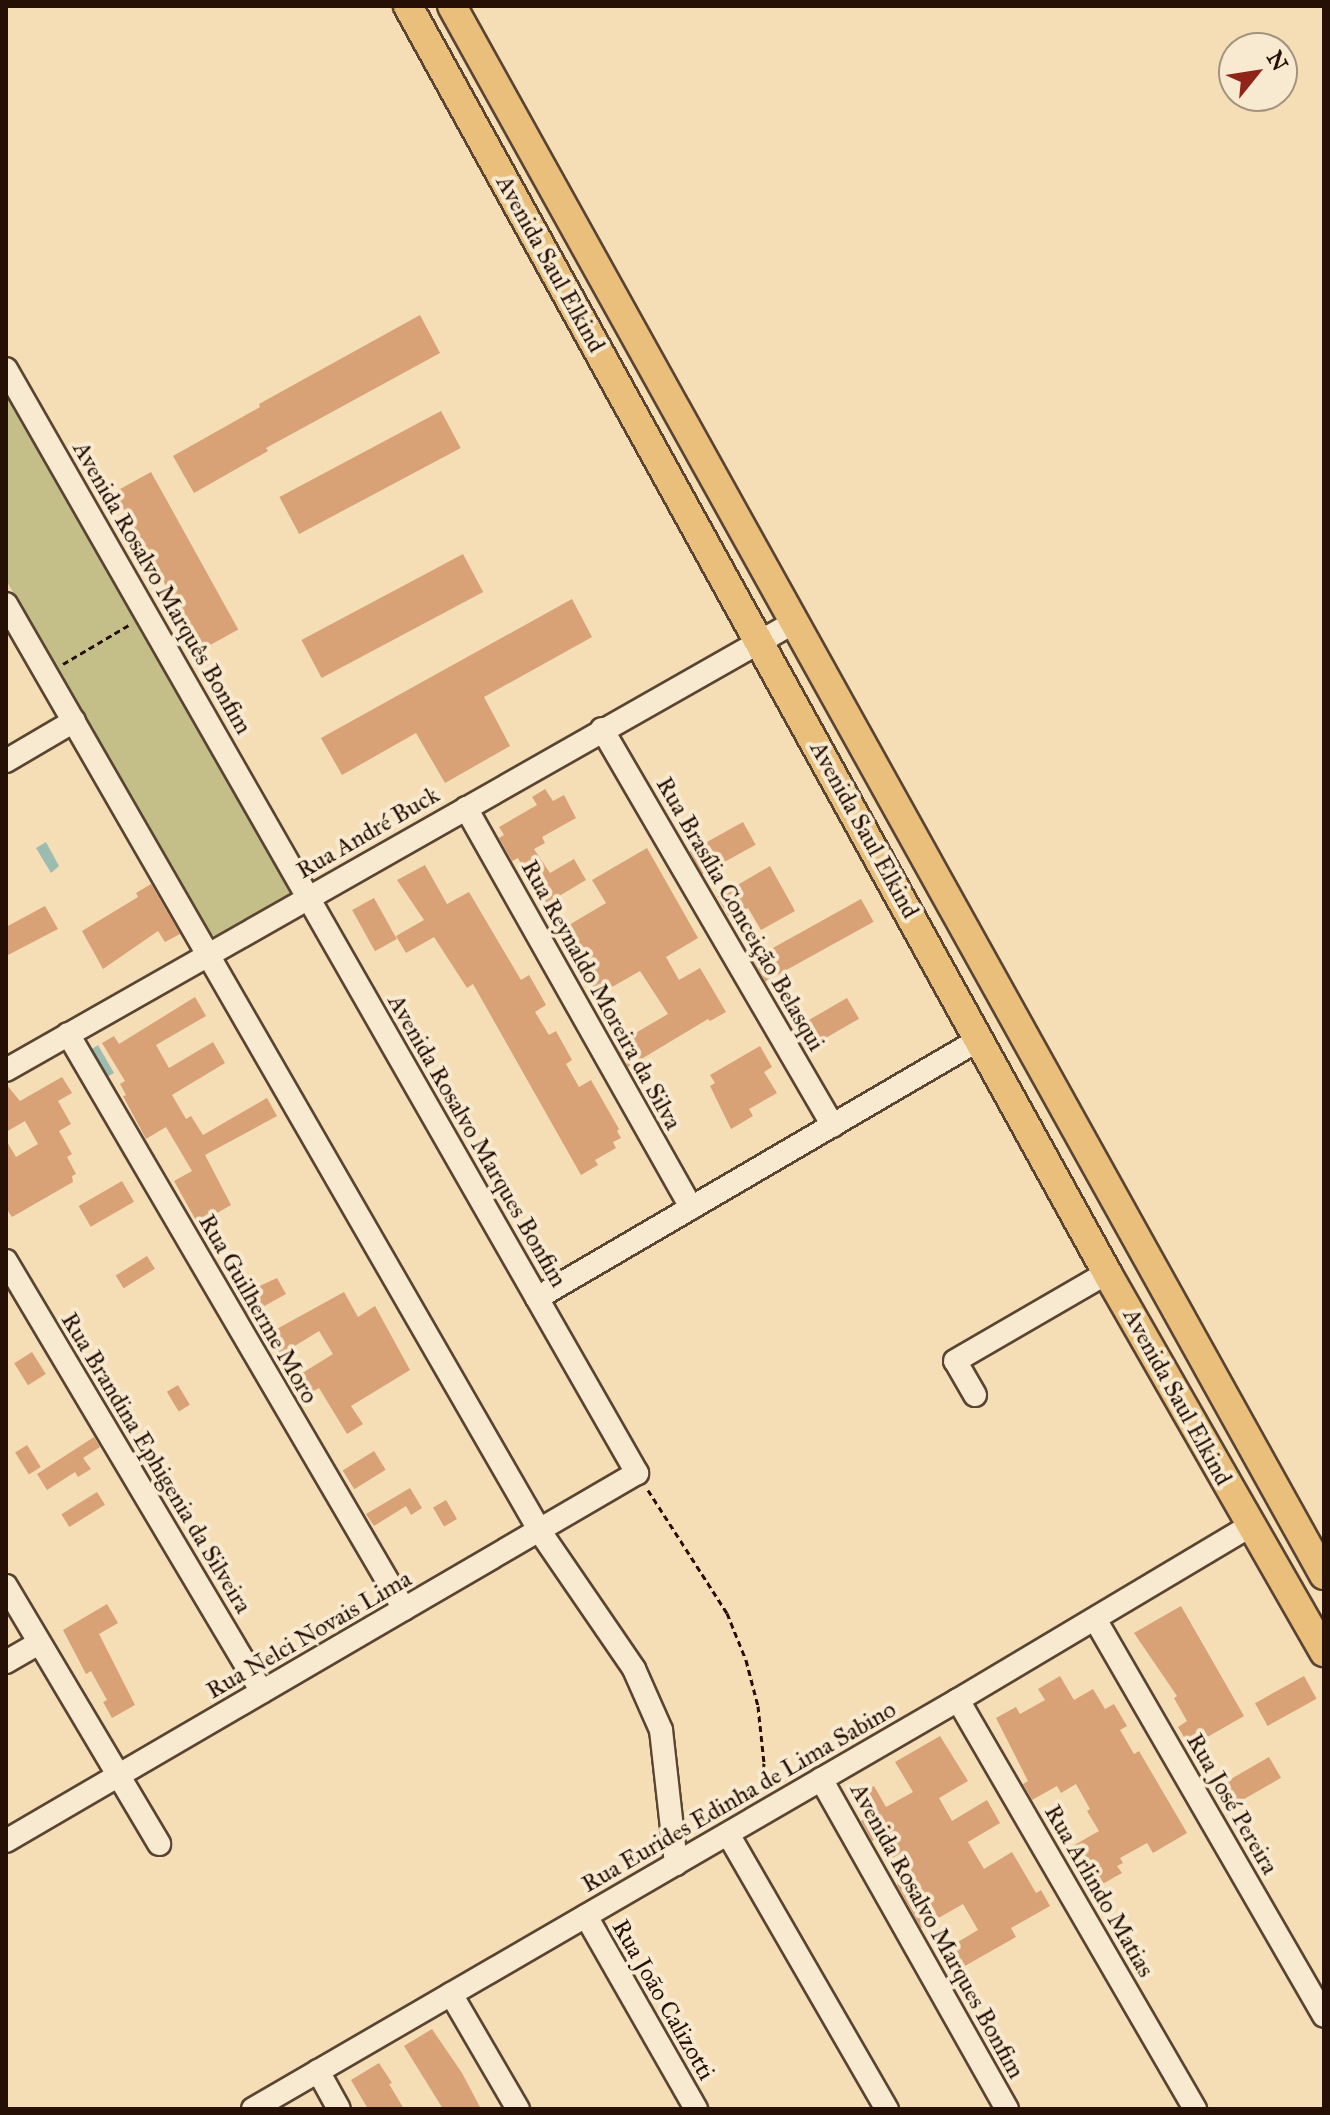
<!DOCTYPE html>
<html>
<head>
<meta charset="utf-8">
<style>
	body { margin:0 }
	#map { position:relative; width:1330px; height:2115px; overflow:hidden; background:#f5deb6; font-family:"IM FELL Great Primer",serif }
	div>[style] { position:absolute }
	.green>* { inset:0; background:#c4bf88 }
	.water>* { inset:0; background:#9cbcb1 }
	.building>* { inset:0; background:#d8a176; transform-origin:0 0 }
	.path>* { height:3px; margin-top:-1.5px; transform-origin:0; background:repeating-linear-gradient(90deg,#261006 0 6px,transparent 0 10px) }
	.roads { filter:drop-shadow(2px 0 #5a4432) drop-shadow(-2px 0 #5a4432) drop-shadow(0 2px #5a4432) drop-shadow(0 -2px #5a4432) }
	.minor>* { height:22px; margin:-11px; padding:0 11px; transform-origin:11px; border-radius:11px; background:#f8ead0 }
	.major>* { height:28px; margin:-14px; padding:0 14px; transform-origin:14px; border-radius:14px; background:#eabf7b }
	span { translate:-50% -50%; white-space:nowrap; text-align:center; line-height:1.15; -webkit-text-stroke:8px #f8ead0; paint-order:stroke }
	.street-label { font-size:24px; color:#261006 }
	.frame { position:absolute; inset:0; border:8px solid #261006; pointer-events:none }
	.north { position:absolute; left:1218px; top:32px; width:80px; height:80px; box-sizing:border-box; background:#f8ead0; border:2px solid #a4937f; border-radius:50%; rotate:60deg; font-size:22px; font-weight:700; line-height:32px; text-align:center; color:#261006 }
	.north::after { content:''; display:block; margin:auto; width:28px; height:36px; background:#8f2418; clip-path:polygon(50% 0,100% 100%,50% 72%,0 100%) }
</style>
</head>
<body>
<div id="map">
	<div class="green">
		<i style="clip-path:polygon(6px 396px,295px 893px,291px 899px,217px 938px,211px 934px,6px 580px)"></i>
	</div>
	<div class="water">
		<i style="clip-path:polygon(46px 842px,59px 866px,51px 873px,36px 848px)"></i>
		<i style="clip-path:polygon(98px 1045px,114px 1073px,105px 1078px,92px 1049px)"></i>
	</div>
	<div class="building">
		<i style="clip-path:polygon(420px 315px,440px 353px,266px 448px,268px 451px,194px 493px,173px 456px,260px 407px,259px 404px)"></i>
		<i style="left:441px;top:411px;width:42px;height:183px;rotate:62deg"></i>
		<i style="left:151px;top:472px;width:180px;height:42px;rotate:61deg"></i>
		<i style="left:463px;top:554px;width:43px;height:183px;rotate:62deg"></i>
		<i style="clip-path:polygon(572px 599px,592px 637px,484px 697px,510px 746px,445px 783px,416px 733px,342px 775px,321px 738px)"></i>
		<i style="clip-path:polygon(545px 789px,553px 801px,564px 795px,576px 818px,542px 837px,545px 843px,534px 849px,550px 873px,574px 859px,586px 880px,544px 905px,518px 858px,512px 861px,499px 838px,504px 835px,499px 827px,537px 805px,532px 797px)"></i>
		<i style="left:743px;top:822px;width:26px;height:61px;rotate:61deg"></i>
		<i style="clip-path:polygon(647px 848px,698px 938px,666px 957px,679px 980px,700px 968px,726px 1012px,710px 1021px,708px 1019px,628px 1067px,615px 1045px,668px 1014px,640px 971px,598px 995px,559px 931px,606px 903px,592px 880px)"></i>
		<i style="clip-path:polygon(425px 865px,447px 904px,469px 892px,521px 980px,529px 975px,541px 996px,546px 1005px,535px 1012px,549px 1035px,556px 1031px,572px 1060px,566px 1064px,579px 1087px,591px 1080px,619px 1129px,617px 1131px,621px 1138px,613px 1142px,616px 1148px,595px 1160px,598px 1165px,581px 1175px,473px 984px,467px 988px,434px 937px,406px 953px,396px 936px,424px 920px,397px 880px)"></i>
		<i style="clip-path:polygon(770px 866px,795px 911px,761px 930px,748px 908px,730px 919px,717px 897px)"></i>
		<i style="clip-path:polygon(151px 884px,180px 934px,165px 942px,158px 931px,103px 969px,82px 931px,138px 897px,136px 893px)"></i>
		<i style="left:374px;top:898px;width:47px;height:25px;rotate:61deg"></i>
		<i style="left:861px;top:899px;width:26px;height:124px;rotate:61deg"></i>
		<i style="clip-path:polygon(45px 906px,58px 929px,6px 956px,6px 927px)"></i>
		<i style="clip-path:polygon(195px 997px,206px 1016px,156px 1045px,169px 1068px,213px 1042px,225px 1063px,172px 1095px,186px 1119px,191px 1116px,203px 1135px,267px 1098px,277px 1116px,205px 1155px,231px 1205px,198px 1224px,174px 1181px,192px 1171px,166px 1127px,146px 1139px,123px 1096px,126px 1095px,120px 1084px,125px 1081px,102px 1043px,114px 1036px,119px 1044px)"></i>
		<i style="left:847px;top:998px;width:24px;height:62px;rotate:60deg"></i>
		<i style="clip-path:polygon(760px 1046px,772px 1067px,764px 1072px,777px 1093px,749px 1109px,753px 1116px,731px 1129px,710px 1086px,715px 1083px,710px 1075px)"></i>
		<i style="clip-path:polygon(62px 1077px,72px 1093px,58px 1101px,71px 1124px,59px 1131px,72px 1154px,67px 1157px,76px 1174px,72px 1176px,73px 1182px,12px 1217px,6px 1208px,6px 1140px,16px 1157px,38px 1144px,25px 1121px,6px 1132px,6px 1084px,20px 1101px)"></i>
		<i style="left:122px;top:1181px;width:24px;height:50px;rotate:60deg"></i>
		<i style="left:147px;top:1256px;width:15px;height:37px;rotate:58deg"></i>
		<i style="clip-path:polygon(277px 1278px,286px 1294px,248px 1315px,238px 1296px)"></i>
		<i style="clip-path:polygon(344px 1292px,358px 1317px,375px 1306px,410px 1370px,351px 1406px,363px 1424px,347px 1434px,319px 1388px,302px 1398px,291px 1380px,333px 1354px,319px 1331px,277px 1357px,264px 1336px)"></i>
		<i style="left:32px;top:1352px;width:26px;height:21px;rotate:58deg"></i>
		<i style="left:178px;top:1385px;width:23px;height:13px;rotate:59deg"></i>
		<i style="clip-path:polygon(94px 1437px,100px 1447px,83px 1458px,91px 1469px,78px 1477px,75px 1472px,47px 1490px,37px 1474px)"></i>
		<i style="left:27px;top:1445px;width:26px;height:14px;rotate:58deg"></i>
		<i style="left:374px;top:1451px;width:22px;height:37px;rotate:58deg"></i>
		<i style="clip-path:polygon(410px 1488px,422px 1508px,411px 1515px,406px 1506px,374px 1526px,366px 1514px)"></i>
		<i style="left:97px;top:1492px;width:15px;height:42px;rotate:58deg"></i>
		<i style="left:446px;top:1500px;width:22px;height:15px;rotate:60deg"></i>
		<i style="clip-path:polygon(107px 1604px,118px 1623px,99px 1634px,135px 1705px,112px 1718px,103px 1702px,107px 1700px,91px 1671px,86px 1674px,63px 1630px)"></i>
		<i style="clip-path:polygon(1181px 1606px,1244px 1716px,1190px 1747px,1178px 1727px,1187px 1721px,1174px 1698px,1177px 1696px,1134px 1633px)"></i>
		<i style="clip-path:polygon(1060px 1676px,1074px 1700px,1093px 1689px,1105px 1709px,1114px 1704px,1127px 1726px,1120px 1730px,1134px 1754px,1139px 1751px,1187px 1833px,1153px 1853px,1147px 1843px,1120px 1858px,1123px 1863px,1117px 1866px,1122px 1873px,1090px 1891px,1071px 1847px,1099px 1831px,1087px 1811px,1090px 1809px,1076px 1784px,1061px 1793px,1057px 1786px,1032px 1800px,1023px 1784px,1028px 1781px,996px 1718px,1016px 1707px,1020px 1714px,1045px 1700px,1038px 1689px)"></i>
		<i style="left:1304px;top:1676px;width:26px;height:56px;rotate:61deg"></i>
		<i style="clip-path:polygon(940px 1736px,968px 1781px,939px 1798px,952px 1821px,987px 1800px,1000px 1823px,968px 1842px,984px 1869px,1012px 1852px,1036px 1893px,1041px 1890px,1050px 1906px,1011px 1928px,1016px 1937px,963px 1967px,951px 1946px,978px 1930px,963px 1904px,921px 1928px,897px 1885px,914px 1875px,901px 1853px,891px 1859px,879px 1838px,872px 1841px,861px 1821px,868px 1817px,856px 1796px,874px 1786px,886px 1807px,913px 1792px,895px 1762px)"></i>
		<i style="left:1269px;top:1757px;width:24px;height:64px;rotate:60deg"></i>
		<i style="clip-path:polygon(432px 2029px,462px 2073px,481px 2109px,443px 2109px,404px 2046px)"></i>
		<i style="clip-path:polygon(379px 2063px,392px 2083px,389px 2084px,404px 2109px,368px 2109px,351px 2080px)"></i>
	</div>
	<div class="path">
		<i style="left:63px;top:664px;width:77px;rotate:-30.6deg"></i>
		<i style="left:648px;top:1490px;width:146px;rotate:57.3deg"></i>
		<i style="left:727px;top:1613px;width:51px;rotate:68deg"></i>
		<i style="left:746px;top:1660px;width:48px;rotate:75.4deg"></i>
		<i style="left:758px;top:1706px;width:57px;rotate:84deg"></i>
		<i style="left:764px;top:1763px;width:27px;rotate:94deg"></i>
	</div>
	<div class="roads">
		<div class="minor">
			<i style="left:6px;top:369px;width:1272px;rotate:60.25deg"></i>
			<i style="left:637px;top:1473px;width:730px;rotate:149.75deg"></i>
			<i style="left:6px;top:604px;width:1072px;rotate:60.06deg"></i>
			<i style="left:541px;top:1533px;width:165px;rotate:55.6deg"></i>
			<i style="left:634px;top:1669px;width:67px;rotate:66.1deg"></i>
			<i style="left:661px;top:1730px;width:135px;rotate:83.6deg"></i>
			<i style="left:602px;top:729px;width:459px;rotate:59.8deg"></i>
			<i style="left:6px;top:761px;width:79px;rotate:-30.5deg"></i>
			<i style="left:466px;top:808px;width:459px;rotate:60.6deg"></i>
			<i style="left:68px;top:1034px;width:666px;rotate:59.7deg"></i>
			<i style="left:6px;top:1070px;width:905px;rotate:-29.6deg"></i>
			<i style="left:6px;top:1261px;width:501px;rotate:59.29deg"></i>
			<i style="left:537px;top:1298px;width:513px;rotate:-30.31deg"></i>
			<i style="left:975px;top:1395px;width:39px;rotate:-120deg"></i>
			<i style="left:955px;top:1361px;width:176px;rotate:-30.1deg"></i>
			<i style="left:6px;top:1586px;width:300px;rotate:59.3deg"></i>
			<i style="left:1095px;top:1619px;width:458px;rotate:60deg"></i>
			<i style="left:6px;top:1662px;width:38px;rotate:-30deg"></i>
			<i style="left:958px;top:1700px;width:473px;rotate:59.9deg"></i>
			<i style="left:821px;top:1779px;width:379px;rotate:60.6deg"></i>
			<i style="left:728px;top:1834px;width:318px;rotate:60deg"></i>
			<i style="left:586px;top:1916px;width:222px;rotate:60.3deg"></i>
			<i style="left:451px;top:1994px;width:133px;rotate:59.8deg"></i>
			<i style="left:318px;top:2071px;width:43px;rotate:61.1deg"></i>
			<i style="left:253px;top:2109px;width:815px;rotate:-30.12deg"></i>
			<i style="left:958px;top:1700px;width:340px;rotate:-30.8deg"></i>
		</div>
		<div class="major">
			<i style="left:408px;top:6px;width:1447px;rotate:61.11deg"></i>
			<i style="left:1107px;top:1273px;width:437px;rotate:60.2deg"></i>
			<i style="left:452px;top:6px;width:1795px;rotate:60.94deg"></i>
		</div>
	</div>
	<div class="street-label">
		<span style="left:550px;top:264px;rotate:61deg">Avenida Saul Elkind</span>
		<span style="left:162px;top:588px;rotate:60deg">Avenida Rosalvo Marquês Bonfim</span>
		<span style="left:864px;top:830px;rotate:61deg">Avenida Saul Elkind</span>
		<span style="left:368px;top:833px;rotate:-30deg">Rua André Buck</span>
		<span style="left:740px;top:914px;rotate:60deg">Rua Brasília Conceição Belasqui</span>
		<span style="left:601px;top:995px;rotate:61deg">Rua Reynaldo Moreira da Silva</span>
		<span style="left:477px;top:1141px;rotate:60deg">Avenida Rosalvo Marques Bonfim</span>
		<span style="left:258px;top:1309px;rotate:60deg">Rua Guilherme Moro</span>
		<span style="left:1177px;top:1397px;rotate:61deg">Avenida Saul Elkind</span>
		<span style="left:156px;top:1463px;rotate:59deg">Rua Brandina Ephigenia da Silveira</span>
		<span style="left:309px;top:1635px;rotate:-30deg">Rua Nelci Novais Lima</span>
		<span style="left:739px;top:1797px;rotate:-30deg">Rua Eurides Edinha de Lima Sabino</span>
		<span style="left:1232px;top:1804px;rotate:60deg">Rua José Pereira</span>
		<span style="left:1099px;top:1891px;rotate:60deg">Rua Arlindo Matias</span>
		<span style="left:937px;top:1931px;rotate:61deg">Avenida Rosalvo Marques Bonfim</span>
		<span style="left:663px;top:2000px;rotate:60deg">Rua João Calizotti</span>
	</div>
	<div class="frame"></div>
	<div class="north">N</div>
</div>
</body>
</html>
